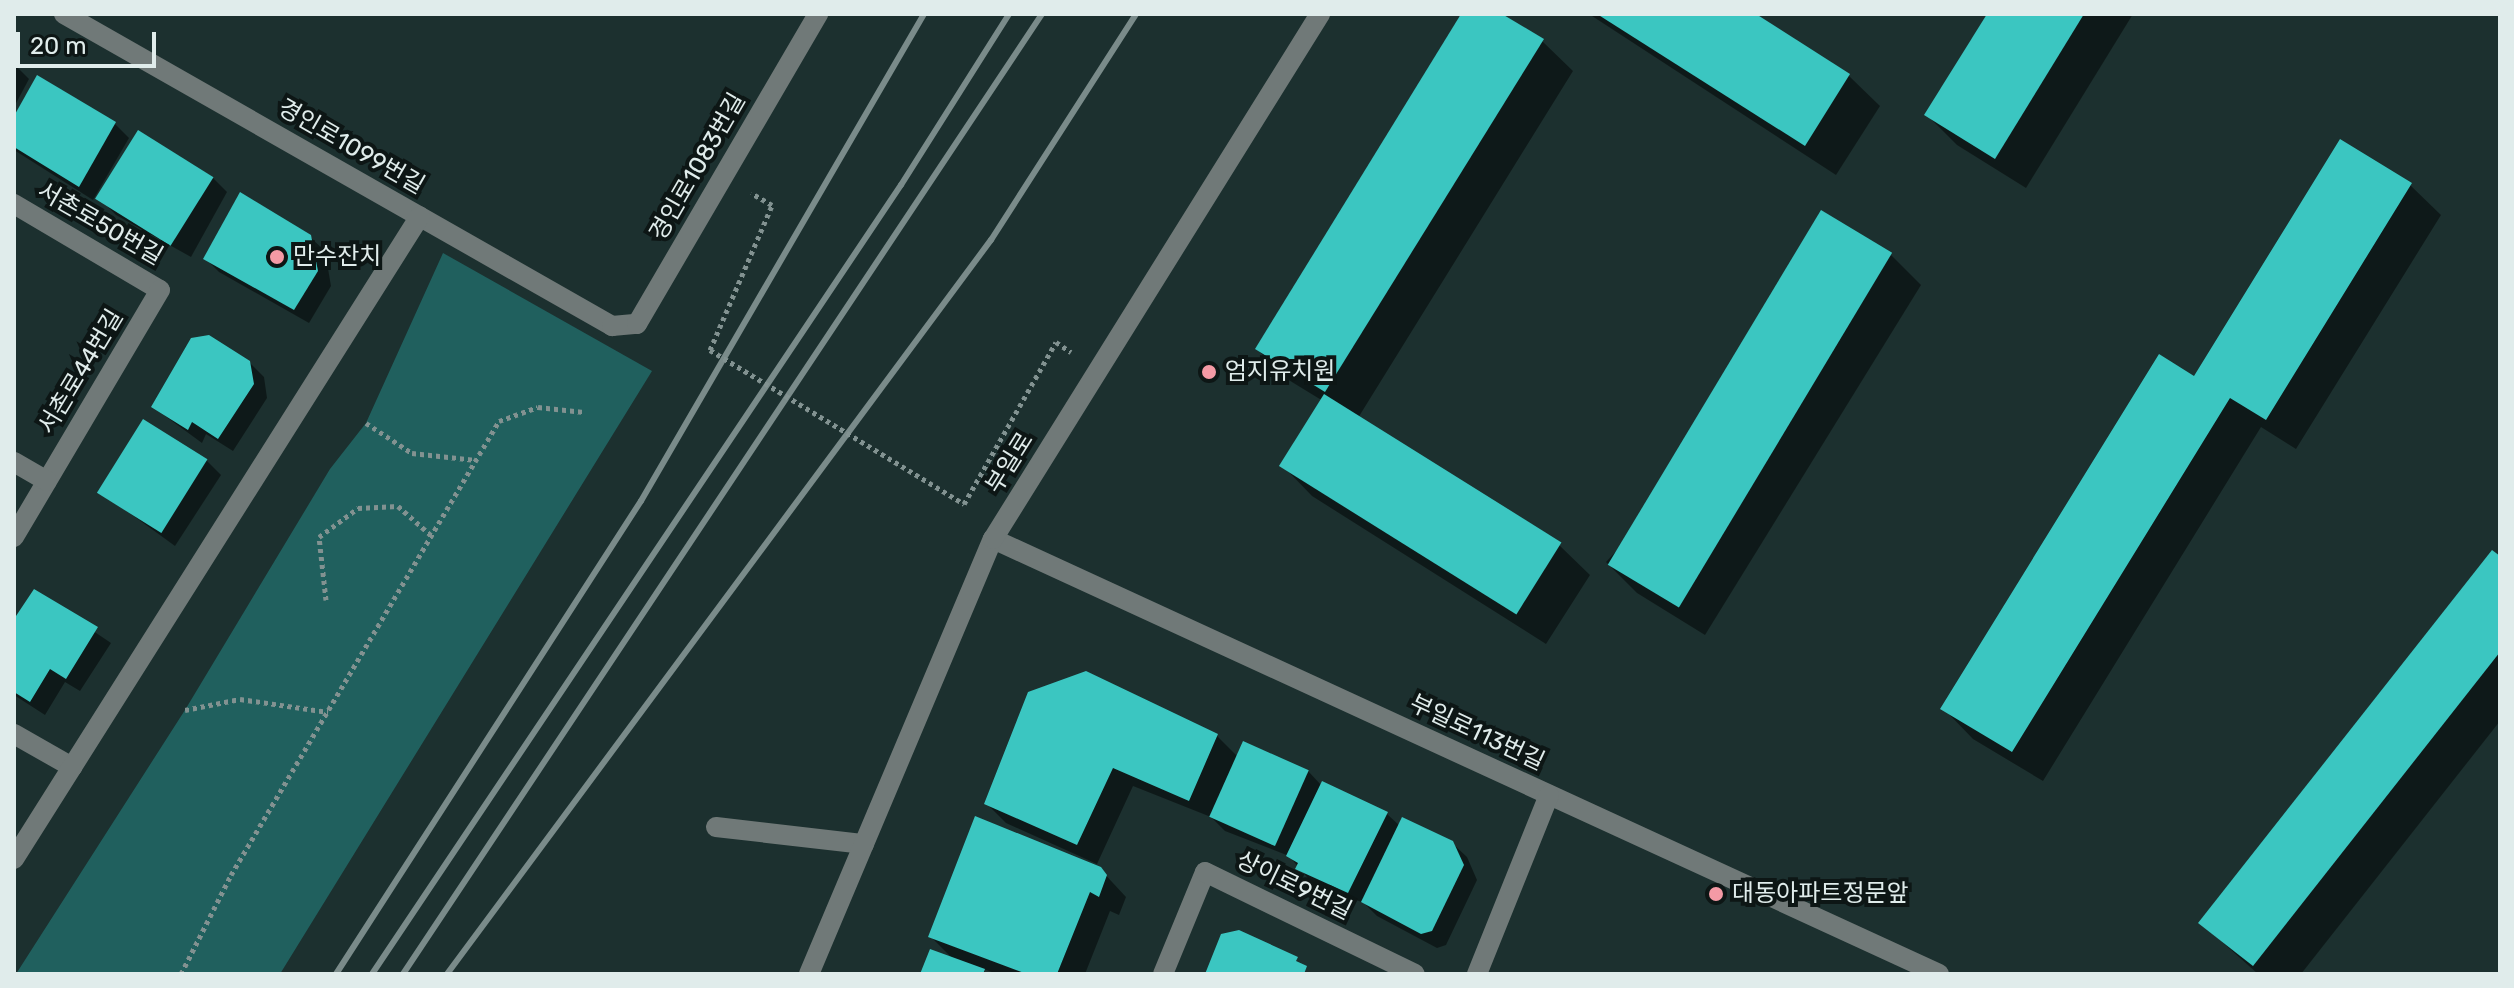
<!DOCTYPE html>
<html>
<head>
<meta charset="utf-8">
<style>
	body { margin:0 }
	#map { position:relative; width:2514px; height:988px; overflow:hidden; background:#1c302f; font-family:Rubik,"Noto Sans KR",sans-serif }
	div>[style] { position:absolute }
	.green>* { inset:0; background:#20605e }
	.shadow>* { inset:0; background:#0007 }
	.building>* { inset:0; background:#3bc6c1; transform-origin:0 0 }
	.path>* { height:5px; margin-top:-2.5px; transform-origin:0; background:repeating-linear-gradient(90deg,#829291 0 4px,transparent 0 8px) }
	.minor>* { height:20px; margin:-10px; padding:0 10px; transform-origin:10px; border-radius:10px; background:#707978 }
	.rail>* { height:6px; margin:-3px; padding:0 3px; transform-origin:3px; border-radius:3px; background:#7a8b8a }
	.path-bridge>* { height:5px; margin-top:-2.5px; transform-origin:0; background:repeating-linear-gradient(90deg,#829291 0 4px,transparent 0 8px) }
	.dots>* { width:22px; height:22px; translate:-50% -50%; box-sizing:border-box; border:4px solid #0d1615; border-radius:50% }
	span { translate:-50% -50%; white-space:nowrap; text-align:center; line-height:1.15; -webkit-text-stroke:8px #0d1615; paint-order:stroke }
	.street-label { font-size:24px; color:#e0eceb }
	.poi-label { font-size:24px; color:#e0eceb }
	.left { translate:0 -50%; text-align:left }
	.frame { position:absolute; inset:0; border:16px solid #e0eceb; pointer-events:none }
	.scale { position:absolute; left:16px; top:32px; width:140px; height:36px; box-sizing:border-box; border:4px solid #e0eceb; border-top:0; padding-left:10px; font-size:24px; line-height:28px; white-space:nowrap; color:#e0eceb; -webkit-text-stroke:6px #0d1615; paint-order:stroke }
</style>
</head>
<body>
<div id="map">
	<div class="green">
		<i style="clip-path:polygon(443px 253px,652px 371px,280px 974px,16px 974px,185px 710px,330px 469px,366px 423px)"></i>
	</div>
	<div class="shadow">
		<i style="clip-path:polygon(1463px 14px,1498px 14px,1542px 41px,1573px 71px,1358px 418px,1559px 545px,1590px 575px,1546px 644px,1312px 496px,1282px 465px,1323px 401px,1287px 379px,1257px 349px)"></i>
		<i style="clip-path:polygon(1589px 14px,1752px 14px,1849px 76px,1880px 106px,1836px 175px)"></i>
		<i style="clip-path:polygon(1989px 14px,2133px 14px,2026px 188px,1957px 145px,1927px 115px)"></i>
		<i style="clip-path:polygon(14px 64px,29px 79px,14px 107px)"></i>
		<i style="clip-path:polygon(14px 120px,115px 124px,129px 138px,93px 200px,14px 150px)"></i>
		<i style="clip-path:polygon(213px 178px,227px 192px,191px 257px,116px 215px,102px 201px)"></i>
		<i style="clip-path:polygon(2410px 185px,2441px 215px,2296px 449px,2261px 427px,2043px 781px,1973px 739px,1943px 708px)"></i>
		<i style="clip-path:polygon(310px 237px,325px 251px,331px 286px,309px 323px,219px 272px,205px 258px)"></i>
		<i style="clip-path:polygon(1891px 255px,1921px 285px,1705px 635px,1637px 593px,1606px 562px)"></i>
		<i style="clip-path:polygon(249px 362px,264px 377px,267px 398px,233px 451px,206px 434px,202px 443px,153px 407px)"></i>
		<i style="clip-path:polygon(207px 461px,221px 475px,175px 546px,98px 490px)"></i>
		<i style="clip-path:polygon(2500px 559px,2500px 721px,2301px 974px,2258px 974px,2201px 923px)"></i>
		<i style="clip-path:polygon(34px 591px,111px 643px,80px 691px,65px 682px,45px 715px,14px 695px,14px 623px)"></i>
		<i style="clip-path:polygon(1217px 736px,1238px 757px,1308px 771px,1322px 786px,1387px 814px,1400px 826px,1452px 843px,1467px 857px,1477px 880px,1446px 945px,1437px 948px,1377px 916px,1364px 903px,1312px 883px,1289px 856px,1225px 831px,1211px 817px,1133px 786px,1097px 864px,1006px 823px,986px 803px)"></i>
		<i style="clip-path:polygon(1100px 869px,1126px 897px,1119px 915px,1110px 911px,1085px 974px,997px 974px,981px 968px,987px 974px,922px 974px,954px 960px,930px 936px)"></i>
	</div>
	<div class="building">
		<i style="clip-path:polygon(1461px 14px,1502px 14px,1544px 39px,1325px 392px,1255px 349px)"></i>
		<i style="clip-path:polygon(1597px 14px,1756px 14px,1850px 74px,1805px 146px)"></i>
		<i style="clip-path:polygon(1987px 14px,2084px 14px,1995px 159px,1924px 115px)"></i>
		<i style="clip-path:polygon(37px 75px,116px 122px,79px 187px,14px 147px,14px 116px)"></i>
		<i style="left:138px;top:130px;width:89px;height:81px;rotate:32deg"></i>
		<i style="clip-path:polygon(2340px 139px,2412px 183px,2266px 420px,2230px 398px,2012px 752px,1940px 709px,2159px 354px,2194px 376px)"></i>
		<i style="clip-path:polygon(240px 192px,311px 235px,318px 271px,294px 310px,203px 259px)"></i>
		<i style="left:1821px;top:210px;width:83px;height:414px;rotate:31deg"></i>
		<i style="clip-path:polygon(209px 335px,250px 361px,254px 384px,218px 439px,192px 422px,188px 430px,151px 407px,191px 338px)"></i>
		<i style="left:1324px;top:394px;width:280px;height:85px;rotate:32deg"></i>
		<i style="left:143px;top:419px;width:76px;height:87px;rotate:32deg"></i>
		<i style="clip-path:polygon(2492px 550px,2500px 556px,2500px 652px,2253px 966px,2198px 923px)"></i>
		<i style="clip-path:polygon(34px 589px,98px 627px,66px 679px,50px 669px,30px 702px,14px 692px,14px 619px)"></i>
		<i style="clip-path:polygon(1086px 671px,1218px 734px,1189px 801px,1113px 768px,1077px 845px,984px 804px,1028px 692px)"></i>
		<i style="left:1243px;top:741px;width:72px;height:83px;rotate:24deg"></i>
		<i style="clip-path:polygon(1322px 781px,1388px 812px,1348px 893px,1295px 869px,1298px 863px,1286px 856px)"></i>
		<i style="clip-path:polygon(975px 816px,1101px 867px,1107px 875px,1099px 897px,1090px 892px,1057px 974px,1027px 974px,928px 937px)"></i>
		<i style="clip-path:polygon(1402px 817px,1453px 841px,1464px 865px,1432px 931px,1421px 934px,1361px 902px)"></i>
		<i style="clip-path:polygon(1239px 930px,1298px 957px,1296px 961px,1307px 966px,1304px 974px,1205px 974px,1221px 934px)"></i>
		<i style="clip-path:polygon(930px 949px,985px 969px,983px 974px,920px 974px)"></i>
	</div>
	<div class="path">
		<i style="left:710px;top:350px;width:158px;rotate:-66.8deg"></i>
		<i style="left:772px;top:205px;width:24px;rotate:-150deg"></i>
		<i style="left:366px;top:423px;width:55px;rotate:33.1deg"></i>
		<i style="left:412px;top:453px;width:64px;rotate:6.2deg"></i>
		<i style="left:964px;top:504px;width:186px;rotate:-60.4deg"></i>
		<i style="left:1056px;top:342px;width:18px;rotate:34deg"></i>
		<i style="left:326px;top:600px;width:63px;rotate:-96.3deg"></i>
		<i style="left:319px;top:537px;width:49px;rotate:-36.6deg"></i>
		<i style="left:358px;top:508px;width:40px;rotate:-2.9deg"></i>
		<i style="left:398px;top:506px;width:45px;rotate:41.4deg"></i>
		<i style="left:185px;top:710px;width:56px;rotate:-11.3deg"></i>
		<i style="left:240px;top:699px;width:89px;rotate:8.4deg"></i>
		<i style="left:181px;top:974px;width:111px;rotate:-63.2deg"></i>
		<i style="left:231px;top:875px;width:527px;rotate:-59.45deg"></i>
		<i style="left:499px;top:421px;width:41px;rotate:-19.7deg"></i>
		<i style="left:538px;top:407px;width:46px;rotate:6.2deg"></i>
	</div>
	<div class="minor">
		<i style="left:64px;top:14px;width:631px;rotate:29.65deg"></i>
		<i style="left:612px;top:326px;width:25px;rotate:-5deg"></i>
		<i style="left:637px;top:324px;width:359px;rotate:-59.7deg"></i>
		<i style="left:14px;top:204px;width:169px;rotate:30.5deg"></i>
		<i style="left:160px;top:290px;width:287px;rotate:120.6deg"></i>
		<i style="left:14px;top:462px;width:38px;rotate:30deg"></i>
		<i style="left:993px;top:539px;width:1041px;rotate:24.69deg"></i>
		<i style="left:14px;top:734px;width:67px;rotate:29.6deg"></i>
		<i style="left:716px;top:827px;width:149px;rotate:6.6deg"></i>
		<i style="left:14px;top:859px;width:760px;rotate:-57.73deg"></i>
		<i style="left:809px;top:974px;width:472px;rotate:-67.1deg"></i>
		<i style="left:993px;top:539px;width:619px;rotate:-58.08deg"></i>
		<i style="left:1163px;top:974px;width:110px;rotate:-67.6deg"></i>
		<i style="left:1205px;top:872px;width:233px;rotate:25.9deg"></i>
		<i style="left:1477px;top:974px;width:193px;rotate:-68.1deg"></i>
	</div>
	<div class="rail">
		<i style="left:336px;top:974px;width:563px;rotate:-57.19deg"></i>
		<i style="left:641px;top:501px;width:563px;rotate:-59.84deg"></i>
		<i style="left:372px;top:974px;width:950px;rotate:-56.16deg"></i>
		<i style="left:901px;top:185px;width:202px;rotate:-57.7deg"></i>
		<i style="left:403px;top:974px;width:1153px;rotate:-56.35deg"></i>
		<i style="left:447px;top:974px;width:914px;rotate:-53.46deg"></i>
		<i style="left:991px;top:240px;width:269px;rotate:-57.3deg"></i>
	</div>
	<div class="path-bridge">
		<i style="left:710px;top:350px;width:297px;rotate:31.2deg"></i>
	</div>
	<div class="dots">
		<i style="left:277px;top:257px;background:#f49aa5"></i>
		<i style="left:1209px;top:372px;background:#f49aa5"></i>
		<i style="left:1716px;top:894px;background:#f49aa5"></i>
	</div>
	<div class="street-label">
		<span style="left:351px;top:147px;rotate:30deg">경인로1099번길</span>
		<span style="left:698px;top:167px;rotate:-60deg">경인로1083번길</span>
		<span style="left:100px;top:224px;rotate:30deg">서촌로50번길</span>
		<span style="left:81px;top:372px;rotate:-59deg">서촌로44번길</span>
		<span style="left:1010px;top:463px;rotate:-58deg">부일로</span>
		<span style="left:1477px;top:733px;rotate:25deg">부일로113번길</span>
		<span style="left:1294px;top:886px;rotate:26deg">상이로9번길</span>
	</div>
	<div class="poi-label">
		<span class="left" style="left:293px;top:257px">만수잔치</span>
		<span class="left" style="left:1225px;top:372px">엄지유치원</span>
		<span class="left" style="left:1732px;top:894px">대동아파트정문앞</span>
	</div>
	<div class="frame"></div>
	<div class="scale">20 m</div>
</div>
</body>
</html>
